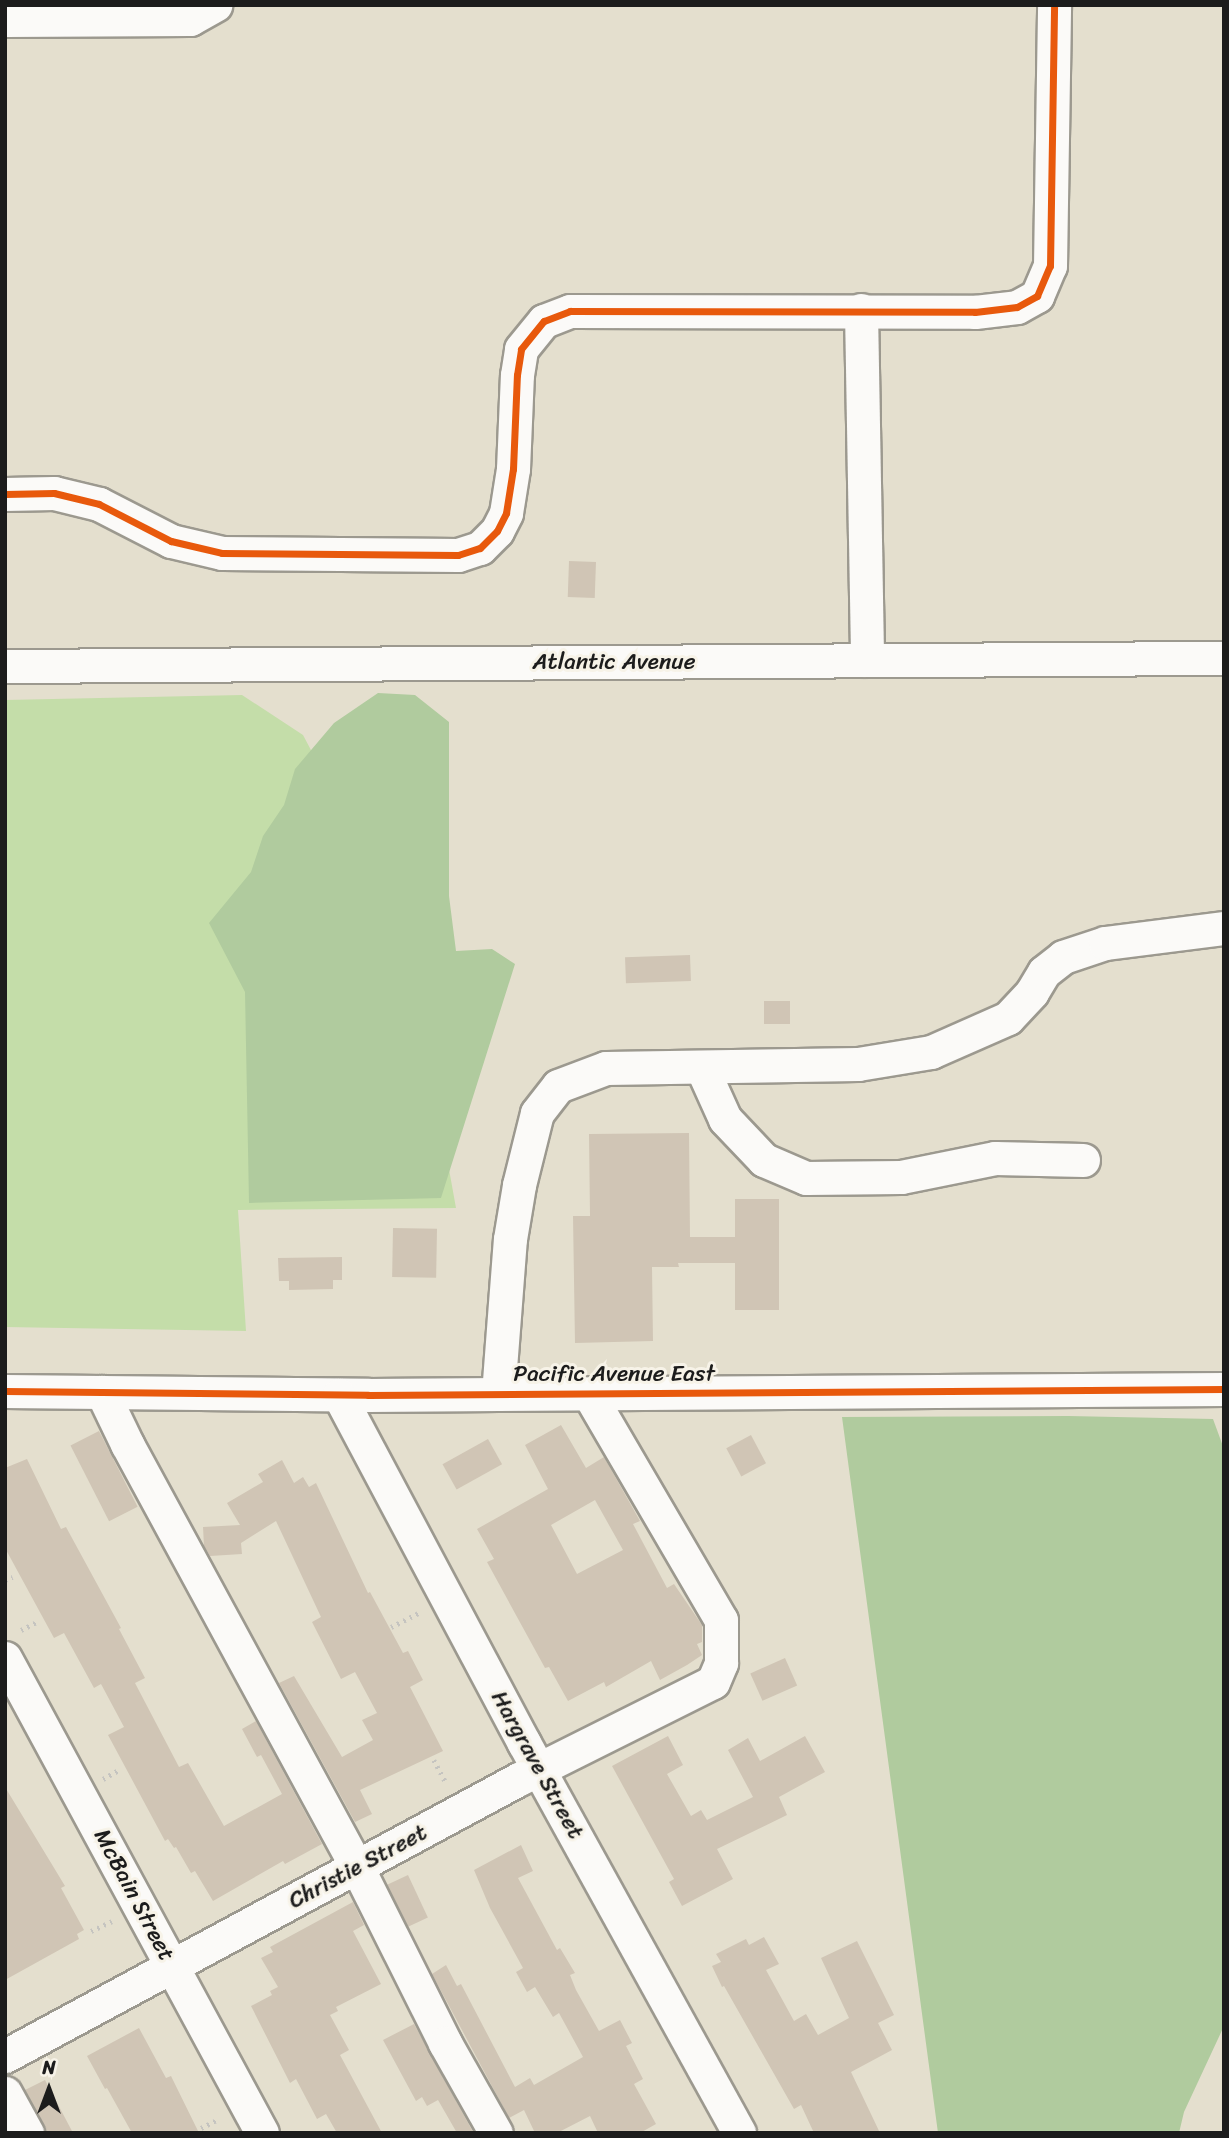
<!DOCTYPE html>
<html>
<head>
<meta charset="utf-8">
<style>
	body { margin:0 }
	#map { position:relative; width:1229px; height:2138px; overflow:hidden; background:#e4dfce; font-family:Sriracha,sans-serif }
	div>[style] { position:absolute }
	.green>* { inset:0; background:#c4dda9 }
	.forest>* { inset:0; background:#b0cb9e }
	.building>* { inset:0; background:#d0c5b5; transform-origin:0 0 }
	.path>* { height:4.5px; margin-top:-2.25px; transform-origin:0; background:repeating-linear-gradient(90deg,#c5c4c0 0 2px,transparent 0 7px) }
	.roads { filter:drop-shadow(2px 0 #9c998f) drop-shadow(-2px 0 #9c998f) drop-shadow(0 2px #9c998f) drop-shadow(0 -2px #9c998f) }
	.minor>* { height:33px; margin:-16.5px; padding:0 16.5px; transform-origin:16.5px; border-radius:16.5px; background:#fbfaf8 }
	.cycleway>* { height:7px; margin:-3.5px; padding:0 3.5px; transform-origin:3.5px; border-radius:3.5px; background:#e8590c }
	span { translate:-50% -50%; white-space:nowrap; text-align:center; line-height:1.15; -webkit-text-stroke:6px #f7f3e8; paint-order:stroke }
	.street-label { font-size:23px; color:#1c1c1c }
	.frame { position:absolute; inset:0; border:7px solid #1c1c1c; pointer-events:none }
	.north { position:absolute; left:14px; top:2054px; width:70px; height:70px; -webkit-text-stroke:5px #f7f3e8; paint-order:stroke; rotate:0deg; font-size:19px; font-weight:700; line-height:28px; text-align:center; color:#1c1c1c }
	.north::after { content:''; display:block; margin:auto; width:24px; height:32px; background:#1c1c1c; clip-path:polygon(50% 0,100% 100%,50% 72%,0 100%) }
</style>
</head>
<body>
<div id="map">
	<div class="green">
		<i style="clip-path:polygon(242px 695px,303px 735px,356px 835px,432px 1075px,456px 1208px,238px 1210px,246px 1331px,5px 1327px,5px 700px)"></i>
	</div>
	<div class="forest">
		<i style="clip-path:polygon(378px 693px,415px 695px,449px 722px,449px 896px,456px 951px,492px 949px,515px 964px,441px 1198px,249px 1203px,245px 992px,209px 923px,251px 872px,263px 836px,284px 805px,295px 769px,334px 723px)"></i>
		<i style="clip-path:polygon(1068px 1416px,1213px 1419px,1224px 1449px,1224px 2026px,1184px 2112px,1179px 2133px,938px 2133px,842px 1417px)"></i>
	</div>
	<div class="building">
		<i style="left:569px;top:561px;width:27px;height:36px;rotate:2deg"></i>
		<i style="left:690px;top:955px;width:26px;height:65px;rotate:88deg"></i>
		<i style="left:764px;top:1001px;width:26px;height:23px"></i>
		<i style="clip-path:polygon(689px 1133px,690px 1237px,735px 1237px,735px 1199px,779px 1199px,779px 1310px,735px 1310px,735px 1263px,678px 1263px,679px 1267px,652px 1267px,653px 1341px,575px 1343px,573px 1216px,590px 1216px,589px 1134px)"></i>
		<i style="left:393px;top:1228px;width:44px;height:49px;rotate:1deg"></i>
		<i style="clip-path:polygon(342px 1257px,342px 1280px,333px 1280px,333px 1289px,289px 1290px,289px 1281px,279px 1281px,278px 1258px)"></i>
		<i style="clip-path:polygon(evenodd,561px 1425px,586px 1468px,604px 1457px,640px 1521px,633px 1524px,667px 1588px,674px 1584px,702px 1625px,702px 1642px,697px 1644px,702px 1655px,687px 1665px,660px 1680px,651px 1661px,606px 1687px,604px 1682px,568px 1701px,549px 1667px,545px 1668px,487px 1562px,494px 1559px,477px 1529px,548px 1489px,525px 1445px,561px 1425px,595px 1500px,623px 1550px,577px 1574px,551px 1525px,595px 1500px)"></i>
		<i style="left:99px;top:1431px;width:85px;height:32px;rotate:63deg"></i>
		<i style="left:751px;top:1435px;width:32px;height:28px;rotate:62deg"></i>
		<i style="left:488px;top:1439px;width:29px;height:52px;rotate:61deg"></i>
		<i style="clip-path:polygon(27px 1459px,61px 1529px,66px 1527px,121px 1628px,119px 1629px,145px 1678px,135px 1683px,179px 1767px,188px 1763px,224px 1826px,282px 1794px,261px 1755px,257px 1757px,242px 1729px,256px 1721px,322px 1844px,285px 1864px,283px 1861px,213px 1901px,195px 1871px,191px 1873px,176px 1847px,174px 1848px,168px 1839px,165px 1841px,108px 1735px,124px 1727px,101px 1684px,94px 1688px,64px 1633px,54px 1638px,5px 1548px,5px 1468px)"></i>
		<i style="clip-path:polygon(282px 1460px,294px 1483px,303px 1477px,309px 1487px,316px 1483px,368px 1593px,370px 1592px,403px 1653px,408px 1651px,423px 1680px,410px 1687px,443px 1751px,360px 1790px,372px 1814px,355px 1822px,279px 1683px,294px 1676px,342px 1757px,373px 1740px,362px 1720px,377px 1713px,355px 1672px,341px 1679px,312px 1622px,321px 1617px,276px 1521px,241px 1543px,242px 1554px,210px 1556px,204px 1546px,203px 1527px,240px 1525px,227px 1503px,263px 1482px,258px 1474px)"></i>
		<i style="left:785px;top:1658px;width:30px;height:38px;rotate:66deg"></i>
		<i style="clip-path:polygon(668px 1736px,683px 1765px,667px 1774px,691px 1816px,701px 1810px,707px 1820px,753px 1797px,728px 1750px,748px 1738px,760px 1761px,805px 1736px,825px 1772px,779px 1797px,787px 1815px,717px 1849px,733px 1879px,682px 1906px,669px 1882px,674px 1879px,612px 1766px)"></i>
		<i style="clip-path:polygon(5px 1787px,65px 1886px,61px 1888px,84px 1930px,77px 1934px,79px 1939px,5px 1980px)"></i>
		<i style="clip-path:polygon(521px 1845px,533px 1871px,518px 1878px,557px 1950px,560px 1948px,575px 1973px,570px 1975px,576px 1990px,599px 2031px,620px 2020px,632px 2043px,626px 2046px,643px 2079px,634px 2084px,656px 2124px,640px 2133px,598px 2133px,590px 2116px,557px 2133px,535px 2133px,524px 2110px,509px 2118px,432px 1974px,446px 1965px,457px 1986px,461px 1984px,515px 2087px,530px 2078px,534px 2085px,583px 2057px,559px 2013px,553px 2017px,535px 1987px,527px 1992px,516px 1972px,523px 1968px,490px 1908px,474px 1870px)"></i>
		<i style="left:408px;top:1875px;width:47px;height:23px;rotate:65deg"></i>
		<i style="clip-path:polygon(353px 1902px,364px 1925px,353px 1931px,381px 1984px,336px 2007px,338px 2011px,330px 2015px,349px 2050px,340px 2055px,382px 2133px,337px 2133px,326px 2114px,317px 2119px,296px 2079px,290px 2083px,251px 2006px,272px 1995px,270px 1991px,278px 1987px,261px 1958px,273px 1952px,270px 1947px)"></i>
		<i style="clip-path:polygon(764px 1937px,779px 1964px,766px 1970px,794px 2021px,806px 2014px,818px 2035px,849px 2018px,821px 1958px,857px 1941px,894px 2015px,878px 2023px,892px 2050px,851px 2072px,880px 2133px,814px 2133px,801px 2105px,794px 2109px,724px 1986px,722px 1987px,712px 1966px,721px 1962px,716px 1954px,746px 1939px,749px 1945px)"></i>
		<i style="clip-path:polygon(414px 2024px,473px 2132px,471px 2133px,457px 2133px,438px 2100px,427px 2106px,422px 2097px,416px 2101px,383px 2040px)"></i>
		<i style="clip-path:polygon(139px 2028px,166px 2078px,171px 2076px,199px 2133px,132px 2133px,107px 2088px,105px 2089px,87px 2056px)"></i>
		<i style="clip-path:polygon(45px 2080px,73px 2133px,46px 2133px,25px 2090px)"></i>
	</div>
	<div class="path">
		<i style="left:5px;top:1580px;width:8px;rotate:-23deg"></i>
		<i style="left:391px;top:1627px;width:33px;rotate:-27deg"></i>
		<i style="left:21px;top:1630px;width:20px;rotate:-27deg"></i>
		<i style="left:434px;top:1760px;width:26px;rotate:62deg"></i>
		<i style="left:103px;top:1779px;width:20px;rotate:-30deg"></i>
		<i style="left:91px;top:1931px;width:23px;rotate:-25deg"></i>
		<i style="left:201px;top:2128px;width:20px;rotate:-27deg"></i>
	</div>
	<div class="roads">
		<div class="minor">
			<i style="left:5px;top:20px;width:185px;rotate:-0.3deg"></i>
			<i style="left:190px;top:19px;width:29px;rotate:-29deg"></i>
			<i style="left:861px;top:310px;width:350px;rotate:89deg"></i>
			<i style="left:5px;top:494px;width:49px;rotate:-1.2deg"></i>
			<i style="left:54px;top:493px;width:46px;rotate:13.7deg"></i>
			<i style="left:99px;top:504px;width:81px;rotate:27.2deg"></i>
			<i style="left:171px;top:541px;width:52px;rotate:13.2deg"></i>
			<i style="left:222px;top:553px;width:236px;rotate:0.5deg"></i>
			<i style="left:458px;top:555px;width:23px;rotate:-18deg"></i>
			<i style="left:480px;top:548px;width:24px;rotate:-45deg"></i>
			<i style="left:497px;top:531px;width:20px;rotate:-63deg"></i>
			<i style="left:506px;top:513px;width:45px;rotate:-81deg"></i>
			<i style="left:513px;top:469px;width:94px;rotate:-87.6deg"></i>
			<i style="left:517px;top:375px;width:26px;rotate:-81deg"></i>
			<i style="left:521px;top:349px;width:36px;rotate:-51deg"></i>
			<i style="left:544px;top:321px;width:28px;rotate:-21deg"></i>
			<i style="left:570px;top:311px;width:405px;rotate:0.1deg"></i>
			<i style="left:975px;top:312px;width:42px;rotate:-6.8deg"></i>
			<i style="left:1017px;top:307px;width:23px;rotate:-29deg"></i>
			<i style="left:1037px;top:296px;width:33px;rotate:-67deg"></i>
			<i style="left:1050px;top:266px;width:261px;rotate:-89.1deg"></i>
			<i style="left:5px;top:666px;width:1219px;rotate:-0.38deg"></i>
			<i style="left:702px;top:1068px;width:56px;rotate:65.7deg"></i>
			<i style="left:725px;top:1119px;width:57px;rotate:46.4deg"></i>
			<i style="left:764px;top:1160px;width:46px;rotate:23.2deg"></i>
			<i style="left:806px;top:1178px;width:95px;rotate:-0.6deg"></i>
			<i style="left:901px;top:1177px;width:96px;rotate:-11.4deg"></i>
			<i style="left:995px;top:1158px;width:88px;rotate:1.3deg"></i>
			<i style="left:5px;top:1391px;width:363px;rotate:0.6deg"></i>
			<i style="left:368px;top:1395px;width:856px;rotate:-0.4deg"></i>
			<i style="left:102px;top:1392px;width:58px;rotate:64.3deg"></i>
			<i style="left:127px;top:1444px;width:481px;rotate:61.5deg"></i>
			<i style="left:357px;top:1867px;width:197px;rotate:63.4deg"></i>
			<i style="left:445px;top:2043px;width:103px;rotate:60.5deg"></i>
			<i style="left:498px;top:1394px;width:155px;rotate:-85.6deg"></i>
			<i style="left:510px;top:1239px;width:55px;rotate:-80.5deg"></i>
			<i style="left:519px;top:1185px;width:74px;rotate:-76deg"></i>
			<i style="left:537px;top:1113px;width:34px;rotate:-52deg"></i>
			<i style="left:558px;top:1086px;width:51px;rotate:-20.6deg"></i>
			<i style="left:606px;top:1068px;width:252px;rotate:-0.9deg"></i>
			<i style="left:858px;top:1064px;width:74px;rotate:-9.3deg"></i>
			<i style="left:931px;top:1052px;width:84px;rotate:-23.8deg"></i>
			<i style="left:1008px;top:1018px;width:35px;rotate:-47deg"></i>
			<i style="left:1032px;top:992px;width:23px;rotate:-59deg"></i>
			<i style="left:1044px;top:972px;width:24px;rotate:-38deg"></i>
			<i style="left:1063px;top:957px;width:44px;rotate:-18.4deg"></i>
			<i style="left:1105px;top:943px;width:120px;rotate:-7.2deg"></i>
			<i style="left:339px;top:1395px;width:394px;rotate:62deg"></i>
			<i style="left:524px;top:1743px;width:445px;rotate:61.1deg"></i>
			<i style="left:5px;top:1658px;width:540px;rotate:61.58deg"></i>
			<i style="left:5px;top:2056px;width:582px;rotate:-28.33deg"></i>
			<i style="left:517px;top:1780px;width:219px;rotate:-26.6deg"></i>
			<i style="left:713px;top:1682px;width:21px;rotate:-67deg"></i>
			<i style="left:721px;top:1663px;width:43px;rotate:-90deg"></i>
			<i style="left:721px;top:1620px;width:262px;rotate:-120.3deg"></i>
			<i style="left:5px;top:2093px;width:46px;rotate:61.2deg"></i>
		</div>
	</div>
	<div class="cycleway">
		<i style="left:5px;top:494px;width:49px;rotate:-1.2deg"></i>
		<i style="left:54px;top:493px;width:46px;rotate:13.7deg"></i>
		<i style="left:99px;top:504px;width:81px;rotate:27.2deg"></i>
		<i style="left:171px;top:541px;width:52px;rotate:13.2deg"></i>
		<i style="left:222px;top:553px;width:236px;rotate:0.5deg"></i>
		<i style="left:458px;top:555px;width:23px;rotate:-18deg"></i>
		<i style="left:480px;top:548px;width:24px;rotate:-45deg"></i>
		<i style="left:497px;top:531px;width:20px;rotate:-63deg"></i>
		<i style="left:506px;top:513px;width:45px;rotate:-81deg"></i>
		<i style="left:513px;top:469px;width:94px;rotate:-87.6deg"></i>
		<i style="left:517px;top:375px;width:26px;rotate:-81deg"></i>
		<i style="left:521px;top:349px;width:36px;rotate:-51deg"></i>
		<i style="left:544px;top:321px;width:28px;rotate:-21deg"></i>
		<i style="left:570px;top:311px;width:405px;rotate:0.1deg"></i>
		<i style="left:975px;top:312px;width:42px;rotate:-6.8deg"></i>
		<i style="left:1017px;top:307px;width:23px;rotate:-29deg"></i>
		<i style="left:1037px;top:296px;width:33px;rotate:-67deg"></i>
		<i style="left:1050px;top:266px;width:261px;rotate:-89.1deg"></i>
		<i style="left:5px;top:1391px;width:363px;rotate:0.6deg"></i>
		<i style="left:368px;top:1395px;width:856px;rotate:-0.4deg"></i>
	</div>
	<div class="street-label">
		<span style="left:614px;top:662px">Atlantic Avenue</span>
		<span style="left:614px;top:1374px">Pacific Avenue East</span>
		<span style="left:537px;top:1765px;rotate:61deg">Hargrave Street</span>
		<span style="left:358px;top:1867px;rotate:-28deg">Christie Street</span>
		<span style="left:134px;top:1895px;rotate:62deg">McBain Street</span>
	</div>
	<div class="frame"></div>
	<div class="north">N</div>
</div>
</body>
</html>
